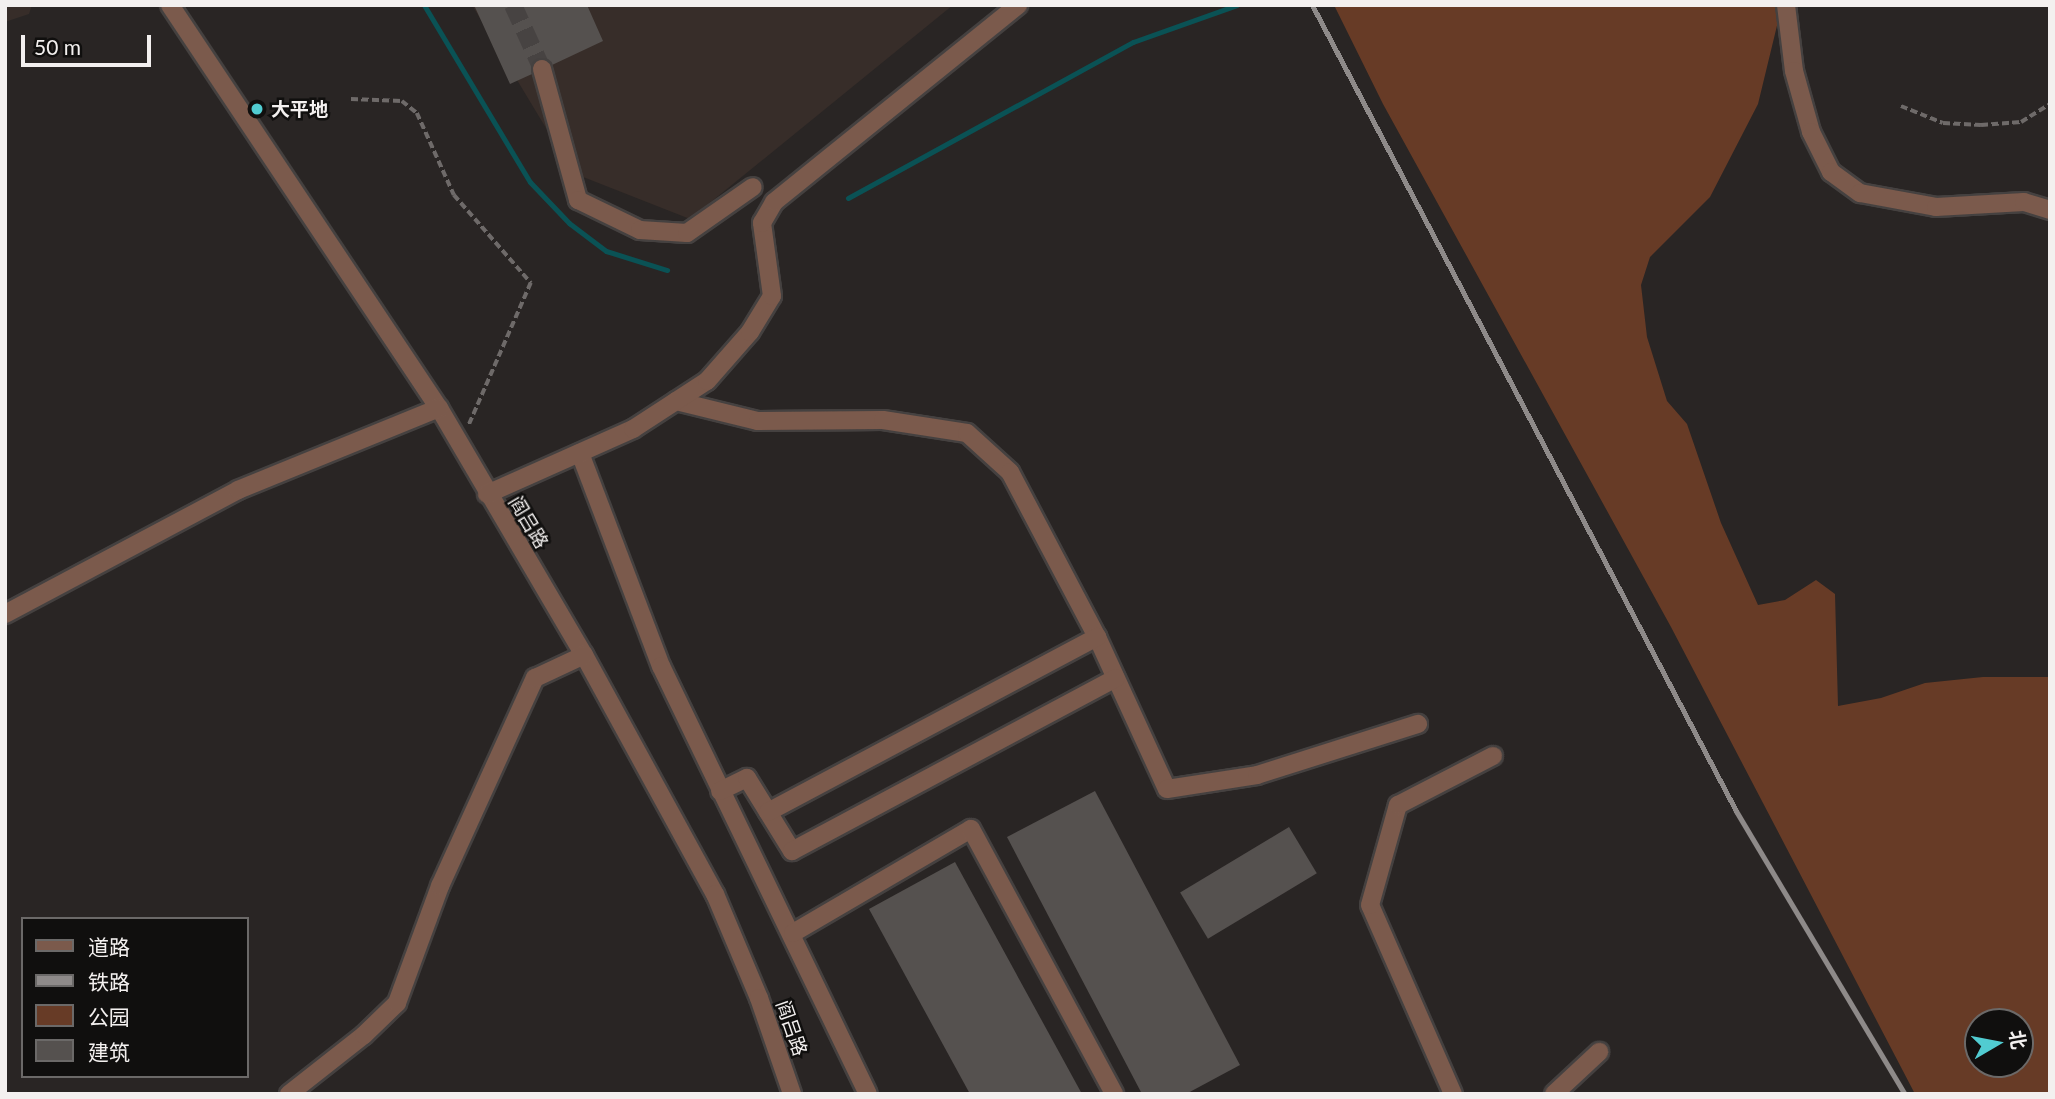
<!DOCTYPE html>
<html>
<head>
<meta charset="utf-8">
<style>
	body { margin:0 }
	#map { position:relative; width:2055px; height:1099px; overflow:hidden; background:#292524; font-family:Lato,"Noto Sans SC",sans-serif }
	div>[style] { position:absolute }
	.built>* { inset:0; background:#372d29 }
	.green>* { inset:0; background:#673b26 }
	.stream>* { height:5px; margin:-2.5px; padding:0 2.5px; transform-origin:2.5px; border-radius:2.5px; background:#0a5255 }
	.building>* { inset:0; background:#55514f; transform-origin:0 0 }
	.minor-tunnel>* { height:18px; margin-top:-9px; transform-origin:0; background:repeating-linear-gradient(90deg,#474342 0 18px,transparent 0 27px) }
	.path>* { height:3.5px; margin-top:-1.75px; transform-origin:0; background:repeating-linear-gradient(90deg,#6e6a69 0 7px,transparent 0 10.5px) }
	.roads { filter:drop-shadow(2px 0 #454140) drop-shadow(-2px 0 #454140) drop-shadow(0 2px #454140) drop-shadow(0 -2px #454140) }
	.minor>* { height:18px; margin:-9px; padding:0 9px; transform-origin:9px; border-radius:9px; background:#7b5a4c }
	.rail>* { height:5px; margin:-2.5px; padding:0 2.5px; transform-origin:2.5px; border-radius:2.5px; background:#8e8a89 }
	.dots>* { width:19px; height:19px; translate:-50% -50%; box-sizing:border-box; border:4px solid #100f0e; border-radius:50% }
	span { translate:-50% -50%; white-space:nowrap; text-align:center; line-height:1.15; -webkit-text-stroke:5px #100f0e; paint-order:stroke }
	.poi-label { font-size:19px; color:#f3f0ef; font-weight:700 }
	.left { translate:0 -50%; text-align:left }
	.street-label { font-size:19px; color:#f3f0ef }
	.frame { position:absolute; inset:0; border:7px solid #f3f0ef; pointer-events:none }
	.legend { position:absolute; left:21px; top:917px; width:228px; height:161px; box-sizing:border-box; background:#100f0e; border:2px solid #6b6968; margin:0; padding:9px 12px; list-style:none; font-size:21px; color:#f3f0ef }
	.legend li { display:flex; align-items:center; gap:14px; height:35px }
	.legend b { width:35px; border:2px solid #6b6968 }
	.north { position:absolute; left:1964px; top:1008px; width:70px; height:70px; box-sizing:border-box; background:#100f0e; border:2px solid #6b6968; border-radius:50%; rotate:80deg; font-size:19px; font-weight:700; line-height:28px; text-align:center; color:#f3f0ef }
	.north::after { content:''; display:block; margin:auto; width:24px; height:32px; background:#51ccd1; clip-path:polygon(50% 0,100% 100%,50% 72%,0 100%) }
	.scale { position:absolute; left:21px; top:35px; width:130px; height:32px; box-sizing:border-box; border:4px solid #f3f0ef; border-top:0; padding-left:9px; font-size:21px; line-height:24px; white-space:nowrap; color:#f3f0ef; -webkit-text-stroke:5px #100f0e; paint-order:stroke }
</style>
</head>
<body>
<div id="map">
	<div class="built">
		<i style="clip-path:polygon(5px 5px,32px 5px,29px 14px,5px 22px)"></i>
		<i style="clip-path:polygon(472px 5px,953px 5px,690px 219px,573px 173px)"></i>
	</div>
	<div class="green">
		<i style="clip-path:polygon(evenodd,1334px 5px,1782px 5px,1758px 104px,1710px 197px,1650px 257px,1641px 285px,1647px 337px,1667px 401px,1687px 424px,1721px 523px,1758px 605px,1785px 600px,1816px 580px,1835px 594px,1838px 706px,1881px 698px,1925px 683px,1983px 677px,2050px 677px,2050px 1094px,1915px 1094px,1671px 627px,1383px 104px,1334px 5px,1978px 1022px,2020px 1022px,2020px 1064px,1978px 1064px,1978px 1022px)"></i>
	</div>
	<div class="stream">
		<i style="left:424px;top:5px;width:206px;rotate:59.1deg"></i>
		<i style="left:530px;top:182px;width:57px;rotate:46.4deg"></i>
		<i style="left:569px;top:223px;width:46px;rotate:37.1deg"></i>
		<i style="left:606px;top:251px;width:64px;rotate:17.3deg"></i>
		<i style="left:848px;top:198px;width:325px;rotate:-28.7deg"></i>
		<i style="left:1133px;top:42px;width:110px;rotate:-19.6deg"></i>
	</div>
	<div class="building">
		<i style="clip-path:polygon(474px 5px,587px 5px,603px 41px,552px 65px,538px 58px,531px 65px,532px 74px,510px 84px)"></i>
		<i style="clip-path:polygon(1095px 791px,1240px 1065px,1186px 1094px,1142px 1094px,1007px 837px)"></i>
		<i style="left:1289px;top:827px;width:54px;height:127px;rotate:59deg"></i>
		<i style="clip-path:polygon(955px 862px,1082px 1094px,970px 1094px,869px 909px)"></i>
	</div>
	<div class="minor-tunnel">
		<i style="left:513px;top:5px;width:70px;rotate:65.6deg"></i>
	</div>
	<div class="path">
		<i style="left:351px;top:99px;width:51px;rotate:2.2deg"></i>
		<i style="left:402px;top:101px;width:19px;rotate:39deg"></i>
		<i style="left:417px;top:113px;width:90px;rotate:65.7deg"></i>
		<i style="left:454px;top:195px;width:117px;rotate:48.8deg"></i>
		<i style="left:531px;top:283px;width:155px;rotate:113.6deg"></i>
		<i style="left:1901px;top:106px;width:45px;rotate:22deg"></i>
		<i style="left:1943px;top:123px;width:38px;rotate:3deg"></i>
		<i style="left:1981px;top:125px;width:40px;rotate:-4.3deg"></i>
		<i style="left:2021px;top:122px;width:34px;rotate:-32deg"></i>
	</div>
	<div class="roads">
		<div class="minor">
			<i style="left:170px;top:5px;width:485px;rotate:56.3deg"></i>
			<i style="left:439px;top:408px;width:286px;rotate:59.6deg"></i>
			<i style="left:584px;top:655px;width:273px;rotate:61.3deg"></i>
			<i style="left:715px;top:894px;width:113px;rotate:67.1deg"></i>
			<i style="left:759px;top:998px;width:102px;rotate:71deg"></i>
			<i style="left:1786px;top:5px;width:66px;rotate:83.1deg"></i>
			<i style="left:1794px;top:71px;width:63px;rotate:74.4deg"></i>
			<i style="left:1811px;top:132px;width:45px;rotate:63.4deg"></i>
			<i style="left:1831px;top:172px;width:36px;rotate:36deg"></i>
			<i style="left:1860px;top:193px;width:77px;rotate:10.4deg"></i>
			<i style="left:1936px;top:207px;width:88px;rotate:-3.3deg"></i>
			<i style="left:2024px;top:202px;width:27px;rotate:17deg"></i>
			<i style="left:542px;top:69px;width:136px;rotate:74.6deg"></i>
			<i style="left:578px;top:200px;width:69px;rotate:25.8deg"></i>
			<i style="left:640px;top:230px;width:47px;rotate:3.7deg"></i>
			<i style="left:687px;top:233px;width:80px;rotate:-34.9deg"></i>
			<i style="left:676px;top:401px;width:84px;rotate:13.7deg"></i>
			<i style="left:758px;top:421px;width:125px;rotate:-0.5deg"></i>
			<i style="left:883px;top:420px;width:85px;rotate:8.8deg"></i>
			<i style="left:967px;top:433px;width:58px;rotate:42.2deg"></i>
			<i style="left:1010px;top:472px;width:187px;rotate:62.2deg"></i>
			<i style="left:1097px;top:637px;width:167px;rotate:65.3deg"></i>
			<i style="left:1167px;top:789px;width:91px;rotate:-8.8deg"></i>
			<i style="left:1257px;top:775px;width:169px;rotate:-17.6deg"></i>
			<i style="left:580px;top:453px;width:228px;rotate:69.2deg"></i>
			<i style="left:661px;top:666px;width:475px;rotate:64.2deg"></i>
			<i style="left:487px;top:494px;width:160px;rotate:-24deg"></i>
			<i style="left:633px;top:429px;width:88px;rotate:-33deg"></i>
			<i style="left:707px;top:381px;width:65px;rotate:-48.7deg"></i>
			<i style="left:750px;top:332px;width:42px;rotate:-58.6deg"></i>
			<i style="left:772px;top:296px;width:74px;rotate:-97.8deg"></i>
			<i style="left:762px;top:223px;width:24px;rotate:-60deg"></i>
			<i style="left:774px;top:202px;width:314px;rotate:-38.9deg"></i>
			<i style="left:5px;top:614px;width:264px;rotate:-28deg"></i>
			<i style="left:238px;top:490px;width:217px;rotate:-22.2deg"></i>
			<i style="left:720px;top:791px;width:30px;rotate:-26deg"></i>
			<i style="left:747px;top:778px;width:86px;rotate:58.3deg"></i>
			<i style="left:792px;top:851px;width:367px;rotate:-28.1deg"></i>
			<i style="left:768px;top:812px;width:373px;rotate:-28deg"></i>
			<i style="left:793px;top:933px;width:206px;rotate:-30.3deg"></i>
			<i style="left:971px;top:829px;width:301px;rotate:61.6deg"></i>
			<i style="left:289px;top:1094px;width:95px;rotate:-38.2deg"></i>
			<i style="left:364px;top:1035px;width:46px;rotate:-44.1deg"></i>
			<i style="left:397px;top:1003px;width:125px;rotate:-69.8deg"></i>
			<i style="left:440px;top:886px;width:229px;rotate:-65.5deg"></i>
			<i style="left:535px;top:678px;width:54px;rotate:-25.1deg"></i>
			<i style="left:1453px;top:1094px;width:206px;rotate:-113.7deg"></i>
			<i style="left:1370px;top:905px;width:104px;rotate:-74.4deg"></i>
			<i style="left:1398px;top:805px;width:107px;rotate:-27.3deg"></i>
			<i style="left:1554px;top:1094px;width:62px;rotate:-43deg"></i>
		</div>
	</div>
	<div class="rail">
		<i style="left:1312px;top:5px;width:911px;rotate:62.25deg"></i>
		<i style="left:1736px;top:811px;width:330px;rotate:59.2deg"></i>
	</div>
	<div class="dots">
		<i style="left:257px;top:109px;background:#51ccd1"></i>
	</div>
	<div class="poi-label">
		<span class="left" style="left:271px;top:109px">大平地</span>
	</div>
	<div class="street-label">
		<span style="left:529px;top:522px;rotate:59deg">阎吕路</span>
		<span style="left:792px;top:1028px;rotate:71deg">阎吕路</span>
	</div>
	<div class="frame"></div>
	<ul class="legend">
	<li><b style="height:9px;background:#7b5a4c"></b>道路</li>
	<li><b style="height:9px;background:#8e8a89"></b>铁路</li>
	<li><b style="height:19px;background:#673b26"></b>公园</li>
	<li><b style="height:19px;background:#55514f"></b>建筑</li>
	</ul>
	<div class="north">北</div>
	<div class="scale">50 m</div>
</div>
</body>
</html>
